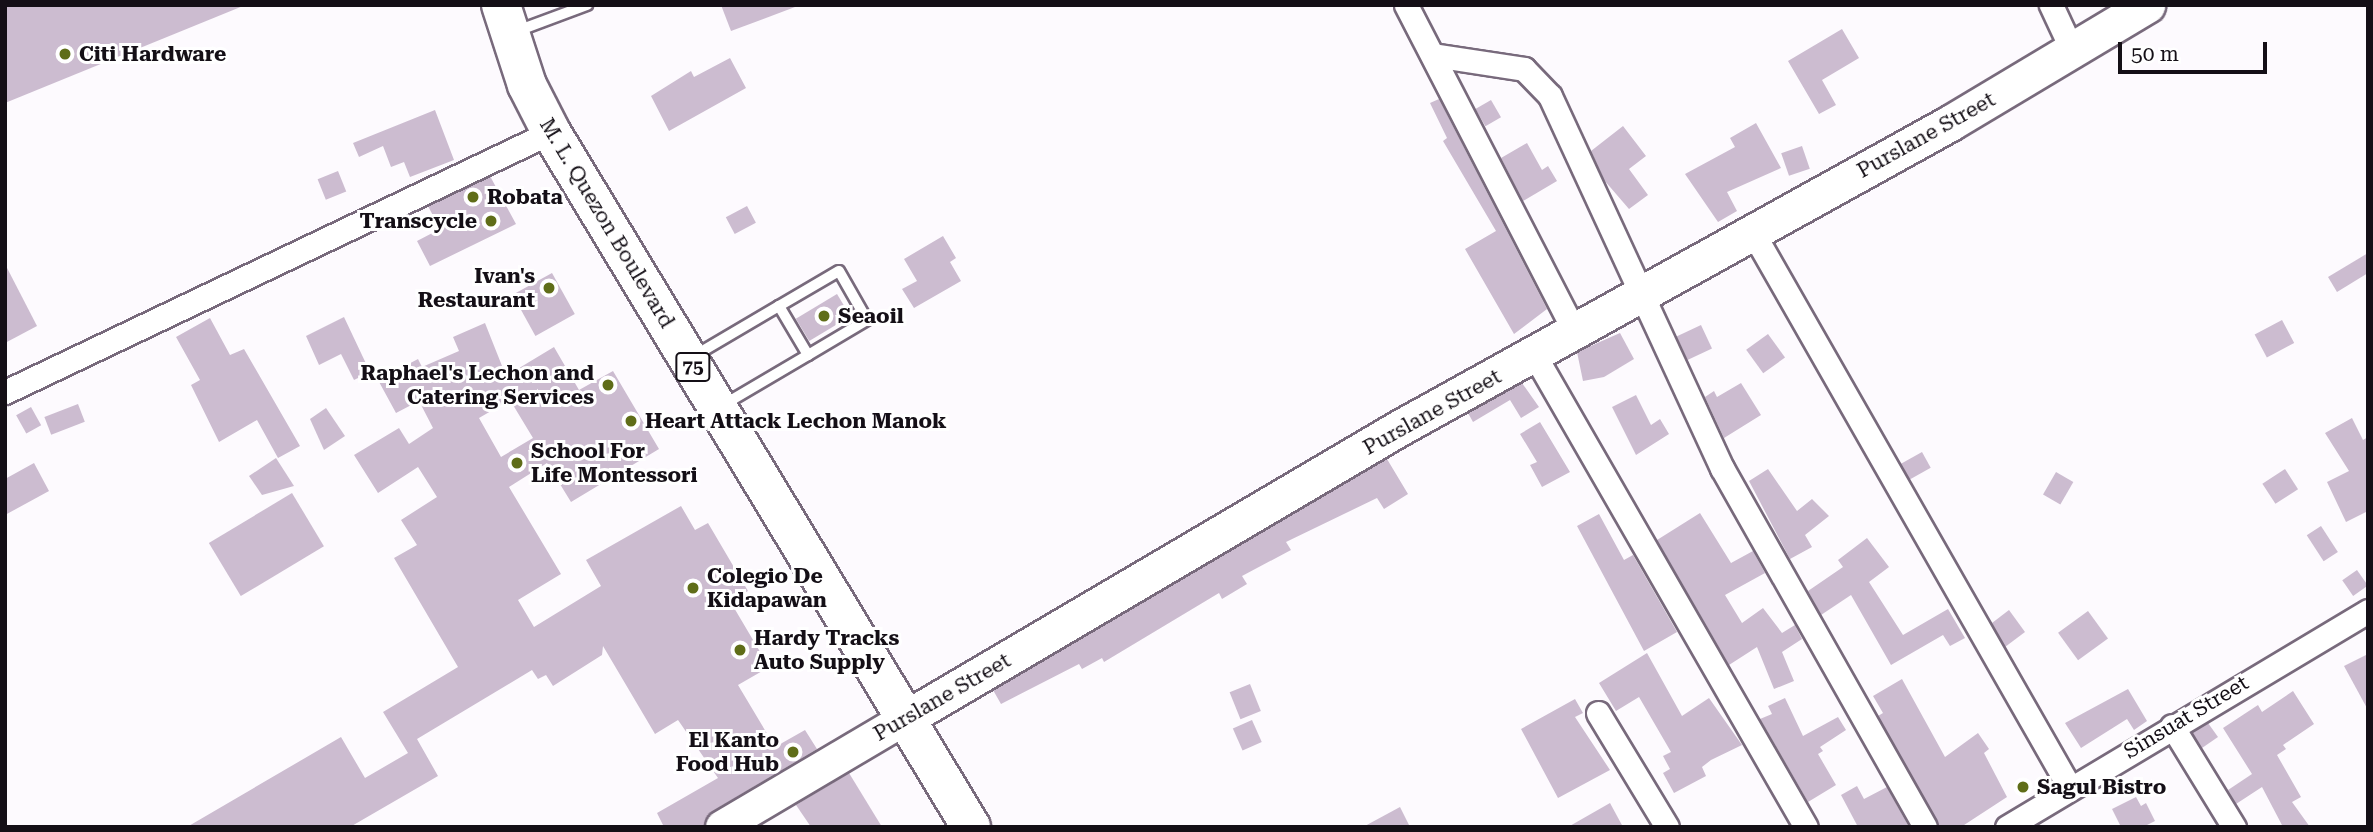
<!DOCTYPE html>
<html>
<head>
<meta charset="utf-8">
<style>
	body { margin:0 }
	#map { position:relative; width:2373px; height:832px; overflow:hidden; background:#fdfafe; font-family:"Roboto Serif",serif }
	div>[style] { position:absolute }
	.building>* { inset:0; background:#ccbcd0; transform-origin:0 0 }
	.roads { filter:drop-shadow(2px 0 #786a7c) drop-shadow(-2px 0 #786a7c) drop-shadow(0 2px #786a7c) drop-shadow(0 -2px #786a7c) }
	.lane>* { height:10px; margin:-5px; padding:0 5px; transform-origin:5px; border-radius:5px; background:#fff }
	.street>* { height:23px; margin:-11.5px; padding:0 11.5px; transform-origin:11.5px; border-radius:11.5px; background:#fff }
	.secondary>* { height:32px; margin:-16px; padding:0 16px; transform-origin:16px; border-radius:16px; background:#fff }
	.primary>* { height:35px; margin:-17.5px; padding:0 17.5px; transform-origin:17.5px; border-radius:17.5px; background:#fff }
	.highway>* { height:38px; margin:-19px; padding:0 19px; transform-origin:19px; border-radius:19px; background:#fff }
	.dots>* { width:19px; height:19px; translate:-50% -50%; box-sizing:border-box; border:4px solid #fff; border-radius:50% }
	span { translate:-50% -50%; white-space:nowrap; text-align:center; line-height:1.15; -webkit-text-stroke:6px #fff; paint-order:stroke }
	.shield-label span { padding:2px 5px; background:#fff; border:2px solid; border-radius:5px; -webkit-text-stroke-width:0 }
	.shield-label { font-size:19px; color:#140f16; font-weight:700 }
	.poi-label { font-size:21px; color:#140f16; font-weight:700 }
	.left { translate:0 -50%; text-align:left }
	.right { translate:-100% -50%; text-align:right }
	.street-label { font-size:21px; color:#140f16 }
	.frame { position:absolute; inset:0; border:7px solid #140f16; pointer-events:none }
	.scale { position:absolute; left:2118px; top:42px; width:149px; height:32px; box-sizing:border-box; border:4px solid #140f16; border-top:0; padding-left:9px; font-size:21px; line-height:24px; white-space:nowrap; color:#140f16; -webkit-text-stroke:5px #fff; paint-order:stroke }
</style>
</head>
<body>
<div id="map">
	<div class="building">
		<i style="clip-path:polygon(5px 5px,243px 5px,243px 6px,5px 103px)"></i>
		<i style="clip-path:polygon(721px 5px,795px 5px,795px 7px,731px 31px)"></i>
		<i style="clip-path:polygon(1842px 29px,1859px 58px,1822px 80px,1836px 105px,1819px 114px,1788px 61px)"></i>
		<i style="clip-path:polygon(730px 58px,746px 88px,669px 131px,651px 96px,691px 71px,694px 77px)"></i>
		<i style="clip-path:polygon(1439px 99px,1547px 309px,1514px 334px,1465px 249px,1496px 231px,1443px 141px,1447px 138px,1430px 103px)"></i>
		<i style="left:1491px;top:100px;width:20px;height:18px;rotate:60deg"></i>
		<i style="clip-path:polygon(435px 110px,454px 160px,410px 177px,404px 162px,391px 167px,383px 146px,359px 157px,353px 143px)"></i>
		<i style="clip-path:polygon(1756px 123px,1781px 168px,1727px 192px,1737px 211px,1718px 222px,1685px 174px,1735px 147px,1730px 138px)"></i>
		<i style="clip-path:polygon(1623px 126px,1646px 156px,1629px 169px,1648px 195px,1629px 209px,1604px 180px,1591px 151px)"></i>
		<i style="clip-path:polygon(1527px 143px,1542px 170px,1548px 166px,1557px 181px,1523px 201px,1501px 158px)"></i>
		<i style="left:1802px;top:146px;width:24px;height:22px;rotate:71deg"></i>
		<i style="left:338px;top:171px;width:22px;height:22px;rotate:68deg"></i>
		<i style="clip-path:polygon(490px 176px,516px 224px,430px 266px,417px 241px,440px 229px,428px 206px)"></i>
		<i style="left:747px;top:206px;width:19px;height:24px;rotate:62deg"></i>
		<i style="clip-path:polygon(943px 236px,956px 258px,950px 262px,961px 281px,914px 308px,902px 289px,917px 281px,904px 259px)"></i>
		<i style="clip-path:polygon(2368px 253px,2368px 273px,2337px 292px,2328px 277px)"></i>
		<i style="clip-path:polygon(5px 264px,37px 326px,5px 343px)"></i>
		<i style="left:552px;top:273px;width:47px;height:45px;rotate:61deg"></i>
		<i style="left:837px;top:294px;width:26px;height:48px;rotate:59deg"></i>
		<i style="clip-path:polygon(344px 317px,370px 372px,354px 380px,341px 354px,319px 365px,306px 336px)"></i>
		<i style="clip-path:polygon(210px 318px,230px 355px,244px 349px,300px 446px,278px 458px,257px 420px,219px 442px,191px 385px,200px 380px,176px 337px)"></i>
		<i style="left:2282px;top:320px;width:26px;height:31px;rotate:62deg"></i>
		<i style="clip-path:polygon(evenodd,485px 323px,506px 376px,554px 347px,579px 390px,613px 371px,659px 449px,571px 502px,547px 463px,509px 487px,561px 574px,518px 600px,534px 627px,601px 586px,586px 560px,681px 506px,695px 530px,708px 523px,748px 591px,730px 601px,769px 667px,738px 685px,775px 747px,805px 730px,817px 749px,713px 811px,704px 827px,664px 827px,657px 813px,718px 778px,678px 720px,655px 734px,603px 646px,602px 655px,553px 686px,546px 675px,538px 679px,532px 670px,417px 739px,438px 776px,350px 827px,187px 827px,341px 737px,365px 778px,408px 753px,383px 712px,458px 667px,394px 558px,417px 545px,401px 520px,437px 497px,418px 467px,378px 493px,354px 455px,399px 428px,409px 444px,433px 428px,419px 401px,396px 413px,378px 380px,418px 359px,422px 367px,459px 351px,453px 337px,485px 323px,510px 400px,533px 438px,501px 457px,479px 418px,510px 400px)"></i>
		<i style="left:1701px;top:325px;width:26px;height:27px;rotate:65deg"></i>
		<i style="clip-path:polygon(1620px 333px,1634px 359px,1604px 377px,1583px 381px,1577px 352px)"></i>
		<i style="left:1768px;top:334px;width:29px;height:27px;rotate:54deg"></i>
		<i style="clip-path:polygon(1522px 383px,1539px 407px,1521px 418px,1510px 400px,1473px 422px,1468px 413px)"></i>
		<i style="clip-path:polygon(1741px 383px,1761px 415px,1724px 438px,1705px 397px,1714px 391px,1717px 397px)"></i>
		<i style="clip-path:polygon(1636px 395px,1651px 425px,1660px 419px,1669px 434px,1636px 455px,1612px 407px)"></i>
		<i style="left:78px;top:404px;width:19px;height:36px;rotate:69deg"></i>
		<i style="left:31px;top:407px;width:21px;height:17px;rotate:61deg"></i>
		<i style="clip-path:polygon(326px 408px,345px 436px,324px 450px,310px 419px)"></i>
		<i style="clip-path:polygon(2352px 418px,2363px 440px,2368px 437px,2368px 511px,2346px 522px,2327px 482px,2349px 471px,2325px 433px)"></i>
		<i style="clip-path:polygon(1540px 422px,1570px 472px,1542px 487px,1530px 465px,1537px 462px,1520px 434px)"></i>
		<i style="left:1922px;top:452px;width:18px;height:24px;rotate:61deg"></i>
		<i style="clip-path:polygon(276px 458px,294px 486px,262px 495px,249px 476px)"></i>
		<i style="clip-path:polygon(1387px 459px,1408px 494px,1384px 509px,1377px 498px,1286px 542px,1291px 550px,1242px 576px,1247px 584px,1222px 599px,1219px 593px,1104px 662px,1102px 658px,1082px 669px,1079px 664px,1001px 704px,993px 690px)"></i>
		<i style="clip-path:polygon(34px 463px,49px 491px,5px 515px,5px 479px)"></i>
		<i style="clip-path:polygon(1768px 469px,1797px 511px,1812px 499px,1829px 516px,1805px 535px,1812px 547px,1790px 559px,1749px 481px)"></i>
		<i style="left:2285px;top:469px;width:24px;height:27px;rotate:57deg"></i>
		<i style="left:2056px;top:472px;width:20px;height:26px;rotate:30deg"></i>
		<i style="left:292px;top:493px;width:62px;height:97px;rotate:59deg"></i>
		<i style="clip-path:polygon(1700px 513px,1731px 563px,1753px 551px,1765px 573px,1725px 595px,1742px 623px,1763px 608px,1782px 633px,1795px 625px,1802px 639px,1782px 652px,1794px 681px,1774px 689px,1757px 647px,1729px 665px,1657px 540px)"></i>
		<i style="clip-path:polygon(1599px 514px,1624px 560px,1633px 555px,1677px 632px,1644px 651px,1577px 526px)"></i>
		<i style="left:2321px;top:526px;width:31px;height:17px;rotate:57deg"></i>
		<i style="clip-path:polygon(1867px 538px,1889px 567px,1869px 582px,1903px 635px,1948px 609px,1965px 638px,1950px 646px,1943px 635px,1891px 665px,1851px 595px,1821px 615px,1808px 591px,1843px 567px,1838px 560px)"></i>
		<i style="left:2357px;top:570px;width:19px;height:18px;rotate:55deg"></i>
		<i style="clip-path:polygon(2009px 610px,2025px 632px,2005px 647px,1992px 623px)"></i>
		<i style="left:2088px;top:611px;width:34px;height:37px;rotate:54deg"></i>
		<i style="clip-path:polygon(1647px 653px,1682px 716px,1709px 698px,1742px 745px,1711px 760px,1702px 767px,1706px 776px,1674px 793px,1663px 773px,1670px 769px,1663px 756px,1671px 752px,1639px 697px,1616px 711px,1599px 683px)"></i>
		<i style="clip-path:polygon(2368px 654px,2368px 710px,2344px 666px)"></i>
		<i style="clip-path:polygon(1902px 679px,1945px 757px,1978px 733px,1989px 749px,1984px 753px,2007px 797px,1961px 827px,1939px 827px,1878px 716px,1883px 713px,1873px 696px)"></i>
		<i style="left:1250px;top:684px;width:29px;height:22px;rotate:68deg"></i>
		<i style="clip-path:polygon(2128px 689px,2147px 721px,2134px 730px,2127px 719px,2081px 748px,2065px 723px)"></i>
		<i style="clip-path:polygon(2293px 691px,2314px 724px,2283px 745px,2286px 749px,2277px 755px,2301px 797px,2292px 802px,2310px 827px,2283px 827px,2262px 787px,2236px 804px,2228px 790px,2252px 774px,2223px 728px,2258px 705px,2262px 712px)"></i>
		<i style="clip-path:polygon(1785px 698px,1803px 736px,1838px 717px,1846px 730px,1820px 747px,1823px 751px,1818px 754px,1836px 785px,1808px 802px,1760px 719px,1772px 714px,1768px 706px)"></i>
		<i style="clip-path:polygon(1575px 699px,1583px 713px,1575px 717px,1610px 770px,1558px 798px,1521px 729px)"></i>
		<i style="left:1252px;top:720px;width:24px;height:21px;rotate:66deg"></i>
		<i style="clip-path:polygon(2208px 723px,2218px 737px,2202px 748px,2192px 732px)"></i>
		<i style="clip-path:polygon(849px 773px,882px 827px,811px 827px,796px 805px)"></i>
		<i style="clip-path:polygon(1857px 786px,1864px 799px,1887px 787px,1909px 827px,1858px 827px,1841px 795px)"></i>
		<i style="clip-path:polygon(2136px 797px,2141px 806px,2146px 803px,2155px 821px,2143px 827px,2121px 827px,2112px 809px)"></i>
		<i style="clip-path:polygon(1610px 803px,1623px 827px,1568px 827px)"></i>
		<i style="clip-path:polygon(1400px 807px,1410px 827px,1363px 827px)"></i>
	</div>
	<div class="roads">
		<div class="lane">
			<i style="left:517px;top:31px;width:75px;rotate:-20.4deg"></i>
			<i style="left:779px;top:306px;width:69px;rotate:-30.3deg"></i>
			<i style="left:839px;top:271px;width:56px;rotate:60.3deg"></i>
			<i style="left:867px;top:320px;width:69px;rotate:149.3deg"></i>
			<i style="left:694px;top:356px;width:99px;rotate:-30.5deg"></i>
			<i style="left:779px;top:306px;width:57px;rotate:59.4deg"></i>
			<i style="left:808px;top:355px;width:99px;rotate:149.5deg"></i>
		</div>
		<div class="street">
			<i style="left:1406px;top:5px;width:366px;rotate:62.7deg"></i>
			<i style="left:2051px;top:5px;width:50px;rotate:65deg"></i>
			<i style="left:1433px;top:55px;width:92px;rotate:8.7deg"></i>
			<i style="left:1524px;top:69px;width:37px;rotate:46deg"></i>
			<i style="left:1550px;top:96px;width:410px;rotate:65.2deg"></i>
			<i style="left:1722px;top:468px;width:412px;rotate:60.5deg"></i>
			<i style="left:1752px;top:231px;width:641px;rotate:60.28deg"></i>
			<i style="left:1535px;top:356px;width:543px;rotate:60.09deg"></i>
			<i style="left:5px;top:392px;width:605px;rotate:-25.46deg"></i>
			<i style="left:1598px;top:713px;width:133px;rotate:58.8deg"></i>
			<i style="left:2172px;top:726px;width:119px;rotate:58.5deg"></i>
			<i style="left:2007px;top:827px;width:421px;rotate:-30.9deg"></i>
		</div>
		<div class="secondary">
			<i style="left:722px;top:827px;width:216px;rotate:-30.6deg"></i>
		</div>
		<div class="primary">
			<i style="left:908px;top:717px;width:572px;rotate:-30.47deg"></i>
			<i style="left:1401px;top:427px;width:628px;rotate:-28.97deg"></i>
			<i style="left:1950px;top:123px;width:230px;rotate:-30.9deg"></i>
		</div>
		<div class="highway">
			<i style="left:501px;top:5px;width:84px;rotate:72deg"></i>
			<i style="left:527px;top:85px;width:53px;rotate:62.9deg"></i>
			<i style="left:551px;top:132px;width:812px;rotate:58.85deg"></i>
		</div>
	</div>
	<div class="dots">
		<i style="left:65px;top:54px;background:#5f6d18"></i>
		<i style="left:473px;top:197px;background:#5f6d18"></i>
		<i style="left:491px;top:221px;background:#5f6d18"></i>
		<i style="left:549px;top:288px;background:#5f6d18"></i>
		<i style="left:824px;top:316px;background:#5f6d18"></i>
		<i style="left:608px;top:385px;background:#5f6d18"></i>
		<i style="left:631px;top:421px;background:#5f6d18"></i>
		<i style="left:517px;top:463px;background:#5f6d18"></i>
		<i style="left:693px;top:588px;background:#5f6d18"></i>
		<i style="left:740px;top:650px;background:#5f6d18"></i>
		<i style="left:793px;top:752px;background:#5f6d18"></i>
		<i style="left:2023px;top:787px;background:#5f6d18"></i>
	</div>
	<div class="shield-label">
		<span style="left:693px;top:367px">75</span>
	</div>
	<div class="poi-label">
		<span class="left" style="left:79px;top:54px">Citi Hardware</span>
		<span class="left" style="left:487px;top:197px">Robata</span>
		<span class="right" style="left:477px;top:221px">Transcycle</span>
		<span class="right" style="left:535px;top:288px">Ivan's<br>Restaurant</span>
		<span class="left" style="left:838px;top:316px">Seaoil</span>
		<span class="right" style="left:594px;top:385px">Raphael's Lechon and<br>Catering Services</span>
		<span class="left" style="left:645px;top:421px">Heart Attack Lechon Manok</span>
		<span class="left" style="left:531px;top:463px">School For<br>Life Montessori</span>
		<span class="left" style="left:707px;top:588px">Colegio De<br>Kidapawan</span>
		<span class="left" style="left:754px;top:650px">Hardy Tracks<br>Auto Supply</span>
		<span class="right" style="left:779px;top:752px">El Kanto<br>Food Hub</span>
		<span class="left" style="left:2037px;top:787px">Sagul Bistro</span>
	</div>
	<div class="street-label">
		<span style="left:1926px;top:135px;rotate:-29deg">Purslane Street</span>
		<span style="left:607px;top:223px;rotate:59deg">M. L. Quezon Boulevard</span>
		<span style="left:1432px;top:412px;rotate:-29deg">Purslane Street</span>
		<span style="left:942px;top:697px;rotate:-30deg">Purslane Street</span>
		<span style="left:2186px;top:717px;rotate:-31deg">Sinsuat Street</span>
	</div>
	<div class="frame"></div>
	<div class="scale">50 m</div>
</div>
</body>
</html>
